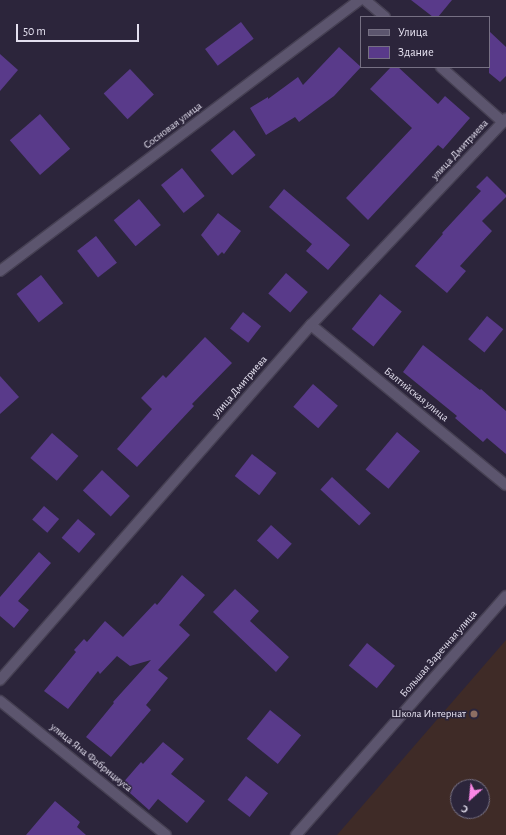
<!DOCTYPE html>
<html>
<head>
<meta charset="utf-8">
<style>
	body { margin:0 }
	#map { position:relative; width:506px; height:835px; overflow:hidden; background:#2c253b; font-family:"Alegreya Sans",sans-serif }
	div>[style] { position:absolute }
	.commercial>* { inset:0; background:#3f2b27 }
	.building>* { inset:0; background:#593a8a; transform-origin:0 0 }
	.roads { filter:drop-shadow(1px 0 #464053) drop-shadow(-1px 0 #464053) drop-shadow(0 1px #464053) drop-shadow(0 -1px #464053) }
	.minor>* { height:10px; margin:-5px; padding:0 5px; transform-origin:5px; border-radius:5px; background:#5c556e }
	.tertiary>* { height:10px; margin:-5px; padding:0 5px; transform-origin:5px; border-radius:5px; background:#5c556e }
	.dots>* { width:11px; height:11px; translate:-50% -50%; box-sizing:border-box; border:2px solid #2c253b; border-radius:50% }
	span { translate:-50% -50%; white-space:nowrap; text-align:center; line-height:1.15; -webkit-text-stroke:3px #2c253b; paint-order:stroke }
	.street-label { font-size:11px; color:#e4e0ef }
	.poi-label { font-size:11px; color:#e4e0ef }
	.right { translate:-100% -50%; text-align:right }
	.legend { position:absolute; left:360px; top:16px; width:130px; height:52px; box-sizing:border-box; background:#2c253b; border:1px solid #767083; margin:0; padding:5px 7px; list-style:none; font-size:12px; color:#e4e0ef }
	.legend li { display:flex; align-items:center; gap:8px; height:20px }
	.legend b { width:20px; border:1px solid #767083 }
	.north { position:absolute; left:450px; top:779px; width:40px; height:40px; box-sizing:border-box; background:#2c253b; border:1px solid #767083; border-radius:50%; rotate:207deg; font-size:11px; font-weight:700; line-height:16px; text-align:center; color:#e4e0ef }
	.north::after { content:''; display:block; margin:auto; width:14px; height:18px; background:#fa87e6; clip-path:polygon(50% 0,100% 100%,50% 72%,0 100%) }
	.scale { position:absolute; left:16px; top:24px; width:123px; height:18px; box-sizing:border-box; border:2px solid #e4e0ef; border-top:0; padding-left:5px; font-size:12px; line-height:14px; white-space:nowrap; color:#e4e0ef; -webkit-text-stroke:3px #2c253b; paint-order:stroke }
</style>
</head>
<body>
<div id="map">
	<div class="commercial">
		<i style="clip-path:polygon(evenodd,506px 640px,506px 835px,337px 835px,506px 640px,458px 787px,482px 787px,482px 811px,458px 811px,458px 787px)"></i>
	</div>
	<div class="building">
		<i style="clip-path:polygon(411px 0,452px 0,438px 17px,433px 17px)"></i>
		<i style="left:241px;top:22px;width:21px;height:45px;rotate:53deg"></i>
		<i style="clip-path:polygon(489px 31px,506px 47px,506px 76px,500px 82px,489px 73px)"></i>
		<i style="clip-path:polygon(339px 47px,361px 67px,334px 96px,299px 122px,295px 117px,266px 135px,250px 108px,268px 97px,268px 99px,298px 77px,303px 85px)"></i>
		<i style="clip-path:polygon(0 54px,18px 70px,0 91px)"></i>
		<i style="clip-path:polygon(391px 67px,398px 67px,438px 104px,445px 96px,470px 118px,443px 149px,438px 145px,368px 220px,346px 198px,412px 128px,370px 89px)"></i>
		<i style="left:130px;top:69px;width:35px;height:36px;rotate:47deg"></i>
		<i style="left:40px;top:114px;width:46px;height:40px;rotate:49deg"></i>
		<i style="left:234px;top:130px;width:33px;height:31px;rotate:49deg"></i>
		<i style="left:182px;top:168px;width:36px;height:27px;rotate:51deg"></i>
		<i style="clip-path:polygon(487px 176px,506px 195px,506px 197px,482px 221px,492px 231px,460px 266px,466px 271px,447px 293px,415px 266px,443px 234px,442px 233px,481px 191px,476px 187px)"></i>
		<i style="clip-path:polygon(284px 189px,350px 245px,328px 270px,306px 251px,312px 244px,269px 207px)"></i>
		<i style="left:139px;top:199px;width:34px;height:33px;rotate:50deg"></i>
		<i style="clip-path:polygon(218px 213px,241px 231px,224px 254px,222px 252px,218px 256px,201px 235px)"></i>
		<i style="left:96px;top:236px;width:34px;height:24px;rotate:52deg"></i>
		<i style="left:286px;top:273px;width:29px;height:27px;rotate:41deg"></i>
		<i style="left:41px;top:275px;width:36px;height:31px;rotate:52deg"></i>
		<i style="left:380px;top:294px;width:28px;height:45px;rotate:39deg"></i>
		<i style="left:243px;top:312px;width:23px;height:21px;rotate:38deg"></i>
		<i style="left:487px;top:316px;width:21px;height:30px;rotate:39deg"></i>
		<i style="clip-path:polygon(205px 337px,232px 363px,192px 404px,194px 406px,137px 467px,117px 449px,152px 409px,141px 398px,163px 375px,166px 378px)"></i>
		<i style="clip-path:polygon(423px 345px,480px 390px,481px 389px,506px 411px,506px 454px,487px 438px,483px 442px,455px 418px,457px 416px,403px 372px)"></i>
		<i style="clip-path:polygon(0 376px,19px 397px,0 414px)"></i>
		<i style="left:313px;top:384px;width:33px;height:30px;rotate:41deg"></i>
		<i style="left:397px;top:432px;width:30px;height:49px;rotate:40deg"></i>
		<i style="left:52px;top:433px;width:35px;height:33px;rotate:41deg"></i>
		<i style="left:252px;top:454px;width:31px;height:28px;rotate:38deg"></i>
		<i style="left:102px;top:470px;width:38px;height:28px;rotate:43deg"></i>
		<i style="left:332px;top:477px;width:53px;height:17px;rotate:43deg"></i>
		<i style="left:44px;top:506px;width:20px;height:18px;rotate:41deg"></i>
		<i style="left:78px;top:519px;width:23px;height:25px;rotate:41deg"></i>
		<i style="left:271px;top:525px;width:28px;height:21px;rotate:42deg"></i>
		<i style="clip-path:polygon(39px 552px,51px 563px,18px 601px,29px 610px,14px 628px,0 616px,0 597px)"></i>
		<i style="clip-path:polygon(182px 575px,205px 595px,179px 625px,190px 635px,158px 670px,168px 678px,146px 705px,151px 710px,111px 757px,86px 737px,114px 703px,113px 702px,151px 660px,130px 666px,117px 656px,100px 674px,98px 671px,68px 709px,44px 691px,76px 652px,74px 650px,84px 639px,87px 642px,105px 621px,123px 637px,155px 603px,157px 605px)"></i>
		<i style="clip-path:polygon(235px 589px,259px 611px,250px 621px,289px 657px,276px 672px,213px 612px)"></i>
		<i style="left:367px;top:643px;width:36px;height:29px;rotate:39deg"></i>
		<i style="left:270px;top:710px;width:40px;height:37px;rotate:39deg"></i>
		<i style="clip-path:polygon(163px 742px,184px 759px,171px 774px,205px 801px,187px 823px,158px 799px,149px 810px,121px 785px,141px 762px,143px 764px)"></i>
		<i style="left:246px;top:776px;width:28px;height:30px;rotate:38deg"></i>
		<i style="clip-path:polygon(55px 801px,80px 822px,77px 827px,86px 835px,26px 835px)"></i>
	</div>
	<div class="roads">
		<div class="minor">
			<i style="left:365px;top:0;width:26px;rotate:40deg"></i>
			<i style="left:441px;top:67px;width:83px;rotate:41.6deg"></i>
			<i style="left:0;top:271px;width:451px;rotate:-37deg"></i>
			<i style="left:311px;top:325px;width:252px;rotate:39.4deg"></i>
			<i style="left:0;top:680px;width:472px;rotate:-48.8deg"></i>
			<i style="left:311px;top:325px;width:284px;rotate:-46.6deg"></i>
			<i style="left:0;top:701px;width:213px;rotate:38.9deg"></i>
		</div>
		<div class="tertiary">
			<i style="left:296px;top:835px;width:318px;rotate:-48.7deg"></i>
		</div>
	</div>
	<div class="dots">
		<i style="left:474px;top:714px;background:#8d6e63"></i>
	</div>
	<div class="street-label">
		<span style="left:173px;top:126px;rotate:-37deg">Сосновая улица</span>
		<span style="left:460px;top:150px;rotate:-47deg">улица Дмитриева</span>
		<span style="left:240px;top:387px;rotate:-49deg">улица Дмитриева</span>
		<span style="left:416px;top:395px;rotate:39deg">Балтийская улица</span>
		<span style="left:439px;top:654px;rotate:-49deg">Большая Заречная улица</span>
		<span style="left:91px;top:758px;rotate:39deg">улица Яна Фабрициуса</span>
	</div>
	<div class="poi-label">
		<span class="right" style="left:466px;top:714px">Школа Интернат</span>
	</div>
	<ul class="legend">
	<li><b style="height:5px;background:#5c556e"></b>Улица</li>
	<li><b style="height:11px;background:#593a8a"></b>Здание</li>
	</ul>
	<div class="north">С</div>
	<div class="scale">50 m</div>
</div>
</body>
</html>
